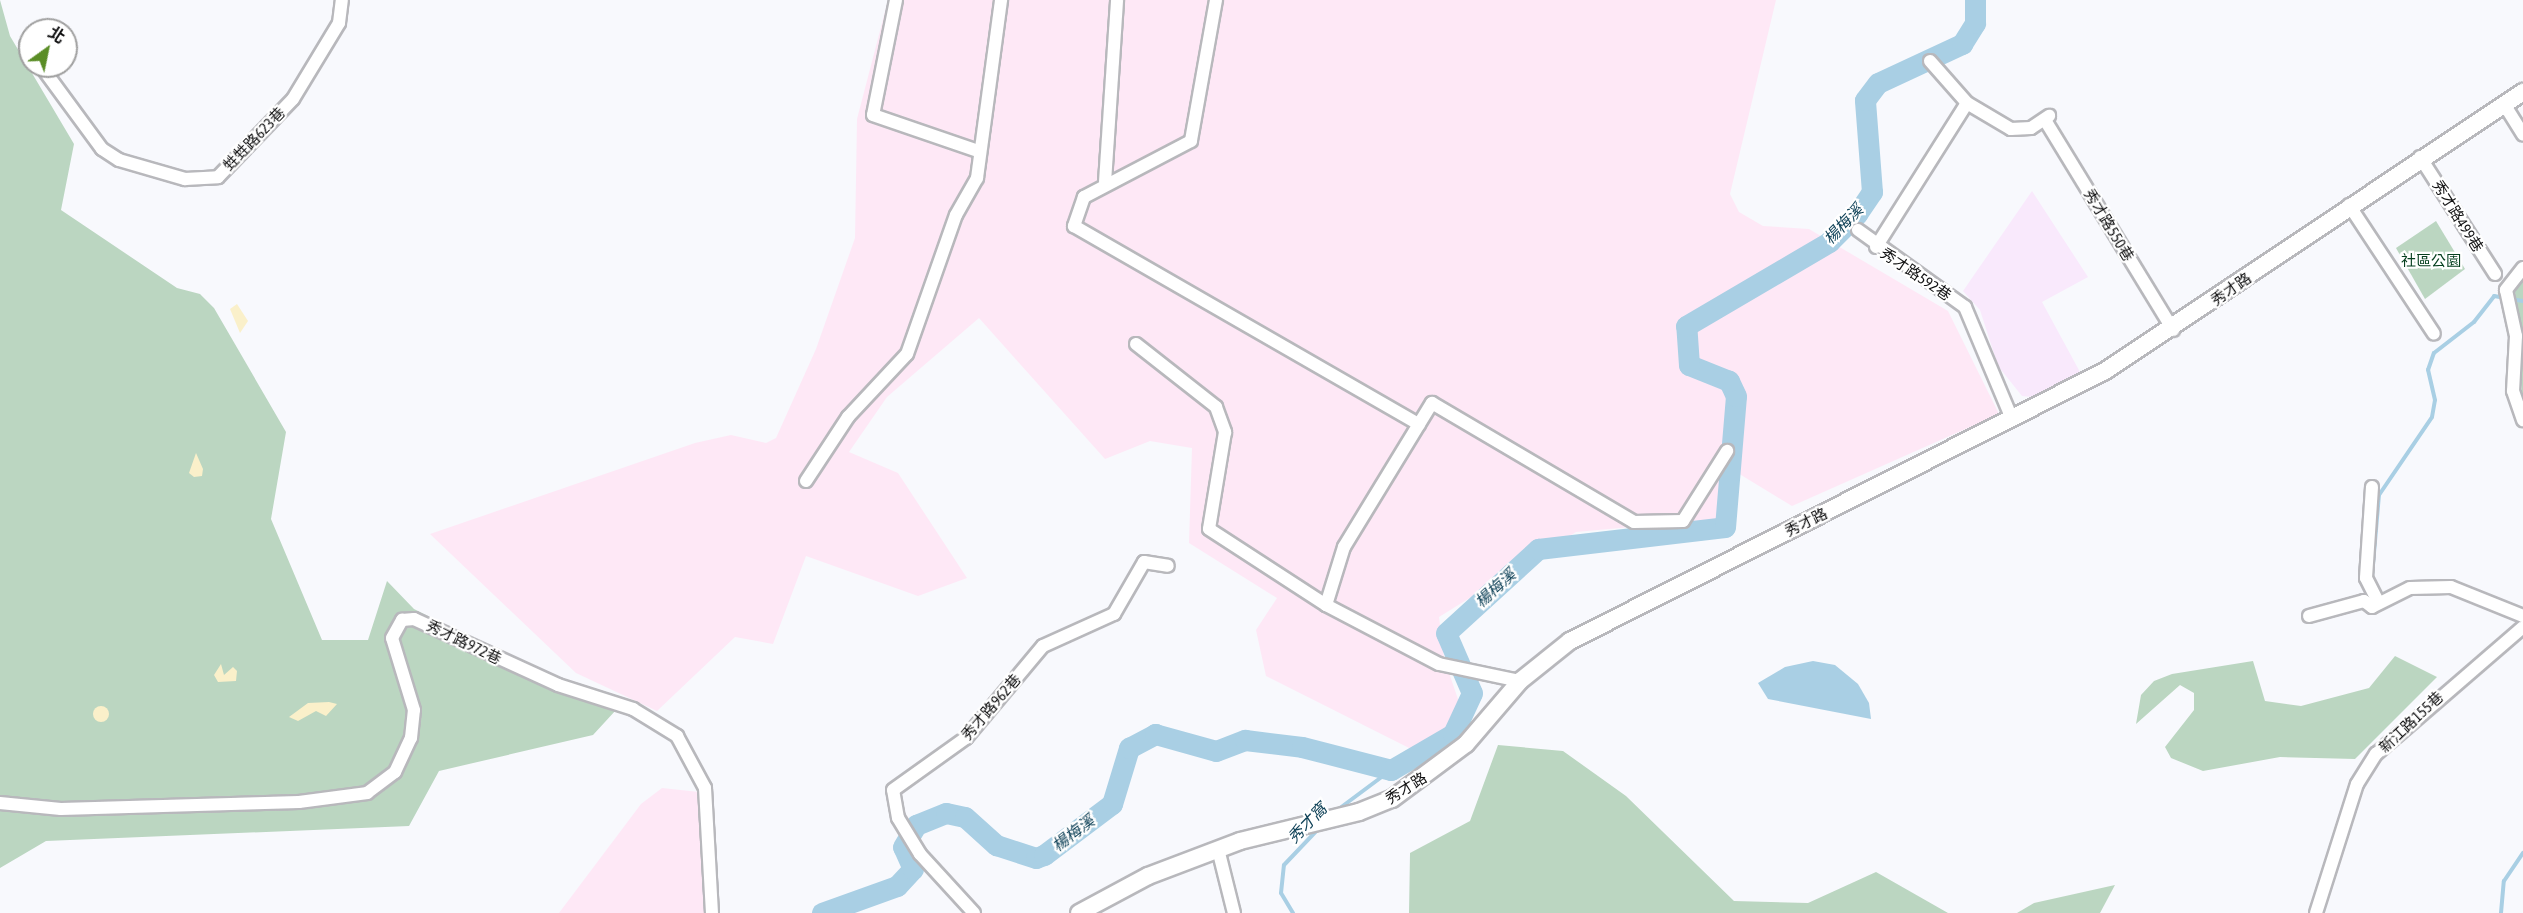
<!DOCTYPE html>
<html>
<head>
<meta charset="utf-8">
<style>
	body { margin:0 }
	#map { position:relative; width:2523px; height:913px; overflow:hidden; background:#f8f9fd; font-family:"Asap Condensed","Noto Sans TC",sans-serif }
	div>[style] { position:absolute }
	.commercial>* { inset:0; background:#f9e9fc }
	.industrial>* { inset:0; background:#fee8f6 }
	.green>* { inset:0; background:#bbd6c1 }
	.sand>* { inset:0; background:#faf0ca }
	.round { border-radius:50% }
	.water>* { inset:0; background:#a9cfe4 }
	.stream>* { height:4px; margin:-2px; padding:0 2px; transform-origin:2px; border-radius:2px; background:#a9cfe4 }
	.river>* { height:21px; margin:-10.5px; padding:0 10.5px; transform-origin:10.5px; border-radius:10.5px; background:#a9cfe4 }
	.roads { filter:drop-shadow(2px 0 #b8b8bc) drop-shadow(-2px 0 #b8b8bc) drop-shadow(0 2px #b8b8bc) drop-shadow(0 -2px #b8b8bc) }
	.street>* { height:12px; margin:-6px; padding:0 6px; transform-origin:6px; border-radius:6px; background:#fff }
	.secondary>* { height:16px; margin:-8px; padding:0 8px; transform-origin:8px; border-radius:8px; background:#fff }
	span { translate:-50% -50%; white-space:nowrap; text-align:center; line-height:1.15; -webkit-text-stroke:4.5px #fff; paint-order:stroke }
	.street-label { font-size:15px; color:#111112 }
	.park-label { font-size:15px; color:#074020 }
	.water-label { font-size:16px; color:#114359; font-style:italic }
	.north { position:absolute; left:18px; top:18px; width:60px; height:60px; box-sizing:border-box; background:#fff; border:2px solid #a0a0a0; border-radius:50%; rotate:33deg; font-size:16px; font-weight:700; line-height:24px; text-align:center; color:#111112 }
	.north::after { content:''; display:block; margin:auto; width:21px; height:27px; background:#5a8d26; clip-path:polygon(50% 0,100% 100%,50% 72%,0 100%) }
</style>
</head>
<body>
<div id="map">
	<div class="commercial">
		<i style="clip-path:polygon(2032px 191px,2088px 277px,2042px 302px,2080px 372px,2033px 397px,2022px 396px,1998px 366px,1980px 310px,1963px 291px)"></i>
	</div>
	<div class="industrial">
		<i style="clip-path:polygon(888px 0,1776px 0,1730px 194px,1739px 212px,1763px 226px,1809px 229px,1948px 311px,1999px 414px,1792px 506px,1723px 464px,1720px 519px,1576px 532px,1439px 617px,1444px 658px,1461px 708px,1427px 757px,1266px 676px,1256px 630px,1277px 598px,1189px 543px,1192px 448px,1150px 441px,1105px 459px,979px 318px,887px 397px,849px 452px,898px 473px,967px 578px,918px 596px,806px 556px,773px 644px,735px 637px,657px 711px,576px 673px,430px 534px,695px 443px,731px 435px,766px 443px,776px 438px,816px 349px,855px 238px,857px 119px)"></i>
		<i style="clip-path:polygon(662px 788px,699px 792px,707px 913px,559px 913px,641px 804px)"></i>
	</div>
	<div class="green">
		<i style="clip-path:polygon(0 0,10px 36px,74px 144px,61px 210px,177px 288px,200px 294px,214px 308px,286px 432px,271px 519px,322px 640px,368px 640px,387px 581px,414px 609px,616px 710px,593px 735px,439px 771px,409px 826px,46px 841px,0 868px)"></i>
		<i style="clip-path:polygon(2436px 221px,2465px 269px,2425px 299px,2396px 248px)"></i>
		<i style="clip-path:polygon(2523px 277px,2523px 409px,2515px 292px)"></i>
		<i style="clip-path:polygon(2395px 656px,2437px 677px,2355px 759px,2280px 757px,2203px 771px,2171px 758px,2165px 747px,2194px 710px,2194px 693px,2180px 685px,2136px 724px,2141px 695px,2154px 681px,2172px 674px,2253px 661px,2265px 701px,2301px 706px,2369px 688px)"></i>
		<i style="clip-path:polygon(1498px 745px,1563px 751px,1626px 796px,1734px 901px,1808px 903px,1876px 872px,1948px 913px,1409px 913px,1410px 853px,1470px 821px)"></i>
		<i style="clip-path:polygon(2115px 885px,2100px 913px,2017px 913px,2034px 903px)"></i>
	</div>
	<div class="sand">
		<i style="clip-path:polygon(237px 304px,248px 321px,240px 333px,230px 309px)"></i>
		<i style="clip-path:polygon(196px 453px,203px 469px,202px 476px,194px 477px,189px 473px)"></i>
		<i style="clip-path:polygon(221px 664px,224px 675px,233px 667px,237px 671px,236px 681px,218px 682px,214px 675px)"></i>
		<i style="clip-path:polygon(308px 703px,329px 702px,337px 704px,326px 716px,316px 711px,298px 721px,289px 717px)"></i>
		<i class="round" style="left:93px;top:706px;width:16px;height:16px"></i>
	</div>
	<div class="water">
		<i style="clip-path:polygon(1813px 661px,1835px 665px,1858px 684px,1869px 703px,1871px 719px,1768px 699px,1758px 683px,1785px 667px)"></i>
	</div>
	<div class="stream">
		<i style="left:2372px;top:576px;width:81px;rotate:-85.1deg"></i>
		<i style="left:2379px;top:495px;width:94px;rotate:-55.8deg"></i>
		<i style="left:2432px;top:417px;width:17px;rotate:-80deg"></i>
		<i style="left:2435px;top:400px;width:31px;rotate:-103deg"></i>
		<i style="left:2428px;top:370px;width:18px;rotate:-71deg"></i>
		<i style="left:2434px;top:353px;width:51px;rotate:-37.8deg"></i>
		<i style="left:2474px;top:322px;width:33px;rotate:-52deg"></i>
		<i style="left:2494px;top:296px;width:29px;rotate:10deg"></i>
		<i style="left:1336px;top:811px;width:69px;rotate:-36.7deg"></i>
		<i style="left:1293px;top:913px;width:23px;rotate:-121deg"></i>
		<i style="left:1281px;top:893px;width:28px;rotate:-84deg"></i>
		<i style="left:1284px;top:865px;width:52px;rotate:-46.5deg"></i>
		<i style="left:2501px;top:913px;width:32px;rotate:-85deg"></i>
		<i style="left:2504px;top:881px;width:34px;rotate:-56deg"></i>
	</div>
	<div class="river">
		<i style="left:822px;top:913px;width:80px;rotate:-19.8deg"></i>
		<i style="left:897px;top:886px;width:23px;rotate:-47deg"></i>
		<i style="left:913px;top:869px;width:24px;rotate:-114deg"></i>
		<i style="left:903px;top:847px;width:26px;rotate:-59deg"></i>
		<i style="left:916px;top:825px;width:32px;rotate:-22deg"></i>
		<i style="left:946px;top:813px;width:19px;rotate:12deg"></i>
		<i style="left:965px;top:817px;width:42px;rotate:42.1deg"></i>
		<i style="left:996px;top:845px;width:42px;rotate:18deg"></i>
		<i style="left:1036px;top:858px;width:9px;rotate:-21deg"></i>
		<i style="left:1044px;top:855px;width:85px;rotate:-36.9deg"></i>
		<i style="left:1112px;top:804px;width:59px;rotate:-73.1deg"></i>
		<i style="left:1129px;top:748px;width:30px;rotate:-28deg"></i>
		<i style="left:1155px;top:734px;width:63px;rotate:15.6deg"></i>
		<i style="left:1216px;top:751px;width:31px;rotate:-21deg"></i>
		<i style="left:1245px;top:740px;width:57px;rotate:7deg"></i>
		<i style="left:1302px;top:747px;width:92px;rotate:14.5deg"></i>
		<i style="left:1391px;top:770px;width:72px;rotate:-30.1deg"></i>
		<i style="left:1453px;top:734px;width:45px;rotate:-65.1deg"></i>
		<i style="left:1472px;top:693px;width:65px;rotate:-113.4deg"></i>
		<i style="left:1446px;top:633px;width:125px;rotate:-42.4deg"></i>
		<i style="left:1538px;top:549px;width:188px;rotate:-6.7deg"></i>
		<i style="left:1725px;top:527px;width:131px;rotate:-85.2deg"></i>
		<i style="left:1736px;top:396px;width:17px;rotate:-115deg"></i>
		<i style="left:1729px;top:381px;width:43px;rotate:-158.2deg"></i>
		<i style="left:1689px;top:365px;width:39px;rotate:-94deg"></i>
		<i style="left:1686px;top:326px;width:166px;rotate:-30.4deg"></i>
		<i style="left:1829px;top:242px;width:40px;rotate:-45deg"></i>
		<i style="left:1857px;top:214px;width:27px;rotate:-56deg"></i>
		<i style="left:1872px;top:192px;width:92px;rotate:-94.4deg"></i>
		<i style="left:1865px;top:100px;width:21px;rotate:-53deg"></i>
		<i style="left:1878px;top:83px;width:93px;rotate:-24.9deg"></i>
		<i style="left:1962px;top:44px;width:25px;rotate:-58deg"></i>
		<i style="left:1975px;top:23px;width:23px;rotate:-90deg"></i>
	</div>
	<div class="roads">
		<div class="street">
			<i style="left:896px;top:0;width:117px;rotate:101.3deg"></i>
			<i style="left:873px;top:115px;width:111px;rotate:18.9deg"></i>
			<i style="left:1216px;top:0;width:143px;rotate:100.1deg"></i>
			<i style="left:1191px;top:141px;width:121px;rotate:152.4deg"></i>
			<i style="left:1084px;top:197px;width:31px;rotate:109deg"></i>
			<i style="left:1074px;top:226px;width:398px;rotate:29.9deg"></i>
			<i style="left:26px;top:45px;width:6px;rotate:51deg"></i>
			<i style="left:1930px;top:61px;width:56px;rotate:48.6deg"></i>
			<i style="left:1967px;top:103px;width:51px;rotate:30.6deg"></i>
			<i style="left:2011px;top:129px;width:20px;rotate:-3deg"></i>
			<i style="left:2031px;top:128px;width:22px;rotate:-34deg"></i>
			<i style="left:41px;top:66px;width:103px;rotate:53.7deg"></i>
			<i style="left:102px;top:149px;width:20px;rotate:33deg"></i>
			<i style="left:119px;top:160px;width:69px;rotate:16.1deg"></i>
			<i style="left:185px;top:179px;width:33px;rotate:-3deg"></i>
			<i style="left:218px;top:177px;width:108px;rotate:-46.1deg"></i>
			<i style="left:293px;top:99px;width:89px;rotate:-58.8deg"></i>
			<i style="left:339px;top:23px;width:23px;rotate:-83deg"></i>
			<i style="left:2504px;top:104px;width:36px;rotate:58deg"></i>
			<i style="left:2045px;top:120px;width:246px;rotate:58.6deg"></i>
			<i style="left:2420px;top:157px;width:139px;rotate:57.3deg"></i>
			<i style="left:1105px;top:182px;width:182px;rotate:-86.2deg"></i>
			<i style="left:2349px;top:205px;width:154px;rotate:56.6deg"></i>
			<i style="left:1858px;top:230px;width:132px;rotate:35.7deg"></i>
			<i style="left:1965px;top:307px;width:121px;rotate:67.2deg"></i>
			<i style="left:1876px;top:247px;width:170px;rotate:-57.7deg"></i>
			<i style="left:2523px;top:268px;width:28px;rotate:128deg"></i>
			<i style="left:2506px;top:290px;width:47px;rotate:77.7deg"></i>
			<i style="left:2516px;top:336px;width:55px;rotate:93.1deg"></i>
			<i style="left:2513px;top:391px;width:31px;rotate:71deg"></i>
			<i style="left:1136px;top:344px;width:102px;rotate:38.2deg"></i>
			<i style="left:1216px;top:407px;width:27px;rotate:70deg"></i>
			<i style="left:1225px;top:432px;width:98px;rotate:99.4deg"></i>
			<i style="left:1209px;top:529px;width:140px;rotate:33deg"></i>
			<i style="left:1326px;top:605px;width:127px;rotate:27.6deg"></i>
			<i style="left:1439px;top:664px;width:83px;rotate:11.9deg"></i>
			<i style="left:806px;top:481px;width:77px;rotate:-56.7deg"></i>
			<i style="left:848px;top:417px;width:86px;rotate:-46.9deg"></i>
			<i style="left:907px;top:354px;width:147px;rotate:-70.6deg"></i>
			<i style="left:956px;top:215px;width:43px;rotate:-60.4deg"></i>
			<i style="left:977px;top:178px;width:180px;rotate:-82.3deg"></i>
			<i style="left:2372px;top:487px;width:91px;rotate:93.8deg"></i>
			<i style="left:2366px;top:578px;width:28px;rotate:63deg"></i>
			<i style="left:1326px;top:605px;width:61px;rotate:-72.8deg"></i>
			<i style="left:1344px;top:547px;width:169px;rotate:-58.6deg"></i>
			<i style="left:1432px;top:403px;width:234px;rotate:30.5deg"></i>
			<i style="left:1634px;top:522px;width:49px;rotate:-1.2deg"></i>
			<i style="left:1683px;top:521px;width:83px;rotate:-57.8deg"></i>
			<i style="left:2309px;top:616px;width:57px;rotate:-15.3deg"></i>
			<i style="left:2364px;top:601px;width:10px;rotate:37deg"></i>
			<i style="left:2372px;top:607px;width:42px;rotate:-26.6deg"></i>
			<i style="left:2410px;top:588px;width:41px;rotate:-1.4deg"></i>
			<i style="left:2451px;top:587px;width:78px;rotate:21.9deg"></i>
			<i style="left:0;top:803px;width:61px;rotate:5.6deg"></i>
			<i style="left:61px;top:809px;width:238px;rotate:-1.7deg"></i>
			<i style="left:299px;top:802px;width:69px;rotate:-7.5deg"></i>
			<i style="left:367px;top:793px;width:35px;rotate:-37deg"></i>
			<i style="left:395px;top:772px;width:38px;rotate:-65deg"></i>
			<i style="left:411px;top:738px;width:28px;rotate:-84deg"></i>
			<i style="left:414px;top:710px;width:75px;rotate:-107deg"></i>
			<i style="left:392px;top:638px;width:21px;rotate:-61deg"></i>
			<i style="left:402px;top:620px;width:12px;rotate:-5deg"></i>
			<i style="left:414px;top:619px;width:158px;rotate:24.6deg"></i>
			<i style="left:558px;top:685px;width:79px;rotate:17.7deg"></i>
			<i style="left:633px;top:709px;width:52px;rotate:31.5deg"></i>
			<i style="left:677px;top:736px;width:59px;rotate:61.7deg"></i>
			<i style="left:705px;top:788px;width:125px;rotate:86.8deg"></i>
			<i style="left:1218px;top:849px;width:66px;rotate:76deg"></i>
			<i style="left:974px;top:913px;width:80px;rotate:-132.5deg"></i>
			<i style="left:920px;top:854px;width:42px;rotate:-121.4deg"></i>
			<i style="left:898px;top:818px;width:28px;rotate:-100deg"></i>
			<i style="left:893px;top:790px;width:90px;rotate:-35.5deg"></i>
			<i style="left:966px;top:738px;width:120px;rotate:-50.1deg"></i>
			<i style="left:1043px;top:646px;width:78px;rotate:-24.3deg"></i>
			<i style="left:1114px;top:614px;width:60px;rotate:-60deg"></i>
			<i style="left:1144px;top:562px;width:24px;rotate:9deg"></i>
			<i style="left:2316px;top:913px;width:135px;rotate:-72.4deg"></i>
			<i style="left:2357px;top:784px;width:36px;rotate:-58deg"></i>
			<i style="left:2376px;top:754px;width:194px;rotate:-40.8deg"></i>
		</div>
		<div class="secondary">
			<i style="left:1079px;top:913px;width:78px;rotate:-28.2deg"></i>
			<i style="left:1148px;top:876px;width:98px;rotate:-20.8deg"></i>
			<i style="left:1240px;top:841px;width:122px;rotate:-13.7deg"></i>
			<i style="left:1359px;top:812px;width:35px;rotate:-22deg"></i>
			<i style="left:1392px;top:799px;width:92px;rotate:-36.6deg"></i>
			<i style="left:1466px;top:744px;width:83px;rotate:-49.4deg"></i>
			<i style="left:1520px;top:681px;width:64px;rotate:-38.7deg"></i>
			<i style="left:1570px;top:641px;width:599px;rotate:-26.78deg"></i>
			<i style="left:2105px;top:371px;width:503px;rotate:-33.72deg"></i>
		</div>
	</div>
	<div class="street-label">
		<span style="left:254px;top:139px;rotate:-46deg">甡甡路623巷</span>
		<span style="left:2458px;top:216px;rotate:58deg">秀才路499巷</span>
		<span style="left:2109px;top:225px;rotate:59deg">秀才路550巷</span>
		<span style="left:1916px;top:274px;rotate:34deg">秀才路592巷</span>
		<span style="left:2231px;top:289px;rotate:-35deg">秀才路</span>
		<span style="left:1806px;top:522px;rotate:-26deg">秀才路</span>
		<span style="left:464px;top:642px;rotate:26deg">秀才路972巷</span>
		<span style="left:991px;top:707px;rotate:-49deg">秀才路962巷</span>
		<span style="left:2411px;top:722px;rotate:-43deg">新江路155巷</span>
		<span style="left:1406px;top:788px;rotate:-32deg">秀才路</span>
	</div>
	<div class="park-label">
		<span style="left:2431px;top:261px">社區公園</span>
	</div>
	<div class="water-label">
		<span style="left:1843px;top:224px;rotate:-46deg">楊梅溪</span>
		<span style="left:1495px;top:588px;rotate:-42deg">楊梅溪</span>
		<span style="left:1307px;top:823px;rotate:-46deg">秀才窩</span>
		<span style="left:1073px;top:833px;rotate:-37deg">楊梅溪</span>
	</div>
	<div class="north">北</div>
</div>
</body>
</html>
